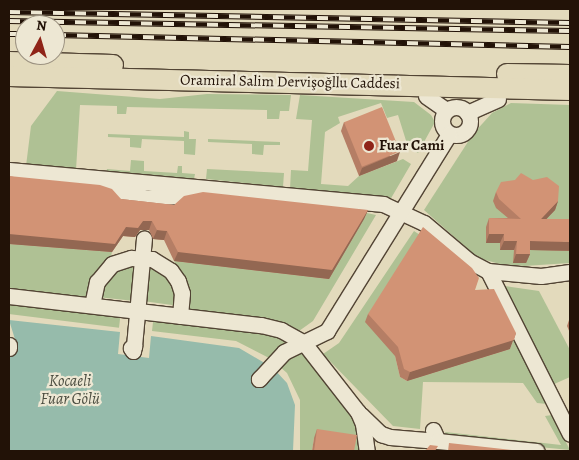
<!DOCTYPE html>
<html>
<head>
<meta charset="utf-8">
<style>
	body { margin:0 }
	#map { position:relative; width:579px; height:460px; overflow:hidden; background:#e3dabc; font-family:Alegreya,serif }
	div>[style] { position:absolute }
	.green>* { inset:0; background:#afc194; transform-origin:0 0 }
	.water>* { inset:0; background:#96bbab }
	.roads { filter:drop-shadow(1px 0 #524434) drop-shadow(-1px 0 #524434) drop-shadow(0 1px #524434) drop-shadow(0 -1px #524434) }
	.minor>* { height:15px; margin:-7.5px; padding:0 7.5px; transform-origin:7.5px; border-radius:7.5px; background:#ede7d3 }
	.minor>.ring { margin:-7.5px; padding:0; box-sizing:content-box; background:none; border:15px solid #ede7d3; border-radius:50% }
	.major>* { height:20px; margin:-10px; padding:0 10px; transform-origin:10px; border-radius:10px; background:#e3dabc }
	.rail>* { height:5.5px; margin-top:-2.75px; transform-origin:0; background:repeating-linear-gradient(90deg,#ede7d3 0 11px,#221207 0 22px); box-sizing:border-box; border-block:1px solid #221207 }
	.wall>* { inset:0; background:#b57e65 }
	.shaded-wall>* { inset:0; background:#936752; transform-origin:0 0 }
	.building>* { inset:0; background:#d29375; transform-origin:0 0 }
	.dots>* { width:14px; height:14px; translate:-50% -50%; box-sizing:border-box; border:2px solid #ede7d3; border-radius:50% }
	span { translate:-50% -50%; white-space:nowrap; text-align:center; line-height:1.15; -webkit-text-stroke:4.5px #ede7d3; paint-order:stroke }
	.street-label { font-size:15px; color:#221207 }
	.poi-label { font-size:15px; color:#221207; font-weight:700 }
	.left { translate:0 -50%; text-align:left }
	.water-label { font-size:16px; color:#4b4d40; font-style:italic }
	.frame { position:absolute; inset:0; border:10px solid #221207; pointer-events:none }
	.north { position:absolute; left:15px; top:15px; width:50px; height:50px; box-sizing:border-box; background:#ede7d3; border:1px solid #9c9281; border-radius:50%; rotate:6deg; font-size:14px; font-weight:700; line-height:20px; text-align:center; color:#221207 }
	.north::after { content:''; display:block; margin:auto; width:18px; height:22px; background:#8f2418; clip-path:polygon(50% 0,100% 100%,50% 72%,0 100%) }
</style>
</head>
<body>
<div id="map">
	<div class="green">
		<i style="clip-path:polygon(57px 91px,160px 99px,207px 94px,291px 95px,289px 111px,280px 111px,279px 119px,267px 119px,267px 110px,127px 107px,126px 114px,117px 114px,117px 106px,80px 105px,76px 170px,26px 166px,31px 126px)"></i>
		<i style="clip-path:polygon(300px 95px,414px 102px,431px 115px,435px 122px,418px 153px,408px 147px,398px 115px,387px 118px,381px 103px,338px 117px,340px 123px,325px 132px,321px 184px,348px 186px,359px 176px,403px 159px,411px 164px,390px 200px,290px 189px,291px 170px,308px 171px,312px 120px,296px 119px)"></i>
		<i style="clip-path:polygon(511px 103px,570px 105px,570px 263px,524px 266px,500px 264px,478px 258px,424px 210px,473px 134px,492px 113px)"></i>
		<i style="clip-path:polygon(184px 131px,189px 132px,189px 139px,196px 139px,195px 155px,184px 154px,184px 141px,142px 139px,141px 148px,130px 147px,130px 138px,108px 137px,108px 134px,184px 137px)"></i>
		<i style="clip-path:polygon(208px 139px,280px 142px,280px 145px,264px 145px,263px 155px,252px 154px,252px 144px,208px 142px)"></i>
		<i style="clip-path:polygon(131px 160px,144px 161px,144px 171px,177px 173px,178px 166px,182px 166px,182px 173px,195px 174px,194px 179px,106px 173px,107px 169px,130px 171px)"></i>
		<i style="clip-path:polygon(207px 169px,284px 173px,283px 187px,206px 179px)"></i>
		<i style="clip-path:polygon(197px 196px,367px 213px,376px 215px,313px 321px,299px 331px,286px 324px,190px 309px,188px 282px,174px 261px,329px 279px)"></i>
		<i style="clip-path:polygon(414px 231px,420px 235px,395px 356px,400px 377px,407px 381px,510px 349px,514px 339px,493px 297px,547px 404px,537px 403px,523px 383px,423px 382px,420px 429px,393px 426px,323px 354px,339px 343px)"></i>
		<i style="clip-path:polygon(9px 244px,112px 252px,111px 256px,91px 298px,9px 288px)"></i>
		<i style="clip-path:polygon(138px 263px,135px 301px,97px 297px,105px 274px)"></i>
		<i style="clip-path:polygon(146px 264px,171px 277px,179px 306px,143px 301px)"></i>
		<i style="clip-path:polygon(498px 285px,539px 291px,570px 350px,570px 377px,552px 385px)"></i>
		<i style="left:9px;top:296px;width:113px;height:18px;rotate:7deg"></i>
		<i style="clip-path:polygon(154px 313px,288px 335px,354px 413px,363px 451px,352px 451px,353px 444px,314px 438px,312px 451px,300px 451px,300px 400px,287px 373px,271px 359px,236px 341px,152px 331px)"></i>
		<i style="clip-path:polygon(552px 415px,570px 450px,448px 438px,445px 432px,561px 445px,545px 416px)"></i>
	</div>
	<div class="water">
		<i style="clip-path:polygon(9px 320px,120px 332px,118px 354px,149px 358px,151px 336px,239px 348px,273px 368px,287px 383px,295px 405px,293px 451px,9px 451px,9px 351px,18px 349px)"></i>
	</div>
	<div class="roads">
		<div class="minor">
			<i style="left:426px;top:96px;width:24px;rotate:35deg"></i>
			<i class="ring" style="left:442px;top:107px;width:13px;height:13px"></i>
			<i style="left:467px;top:113px;width:34px;rotate:-24deg"></i>
			<i style="left:9px;top:170px;width:376px;rotate:5.2deg"></i>
			<i style="left:383px;top:204px;width:45px;rotate:24.9deg"></i>
			<i style="left:424px;top:223px;width:59px;rotate:40.2deg"></i>
			<i style="left:469px;top:261px;width:21px;rotate:28deg"></i>
			<i style="left:488px;top:271px;width:53px;rotate:5.4deg"></i>
			<i style="left:541px;top:276px;width:29px;rotate:-8deg"></i>
			<i style="left:102px;top:186px;width:47px;rotate:14.9deg"></i>
			<i style="left:147px;top:198px;width:46px;rotate:-3.7deg"></i>
			<i style="left:488px;top:271px;width:182px;rotate:63.3deg"></i>
			<i style="left:9px;top:296px;width:254px;rotate:6.6deg"></i>
			<i style="left:261px;top:325px;width:21px;rotate:14deg"></i>
			<i style="left:281px;top:330px;width:26px;rotate:29deg"></i>
			<i style="left:304px;top:343px;width:88px;rotate:52deg"></i>
			<i style="left:358px;top:412px;width:13px;rotate:67deg"></i>
			<i style="left:363px;top:424px;width:27px;rotate:82deg"></i>
			<i style="left:92px;top:305px;width:24px;rotate:-78deg"></i>
			<i style="left:97px;top:282px;width:23px;rotate:-50deg"></i>
			<i style="left:112px;top:264px;width:20px;rotate:-18deg"></i>
			<i style="left:131px;top:258px;width:21px;rotate:3deg"></i>
			<i style="left:152px;top:259px;width:22px;rotate:32deg"></i>
			<i style="left:171px;top:271px;width:12px;rotate:55deg"></i>
			<i style="left:178px;top:281px;width:13px;rotate:72deg"></i>
			<i style="left:182px;top:293px;width:23px;rotate:95deg"></i>
			<i style="left:9px;top:345px;width:3px;rotate:90deg"></i>
			<i style="left:134px;top:346px;width:5px;rotate:101deg"></i>
			<i style="left:133px;top:351px;width:4px;rotate:-124deg"></i>
			<i style="left:131px;top:348px;width:4px;rotate:-34deg"></i>
			<i style="left:134px;top:346px;width:108px;rotate:-84.7deg"></i>
			<i style="left:261px;top:377px;width:3px;rotate:135deg"></i>
			<i style="left:259px;top:379px;width:37px;rotate:-47deg"></i>
			<i style="left:284px;top:352px;width:48px;rotate:-26deg"></i>
			<i style="left:327px;top:331px;width:232px;rotate:-58.2deg"></i>
			<i style="left:361px;top:415px;width:28px;rotate:44deg"></i>
			<i style="left:381px;top:434px;width:9px;rotate:18deg"></i>
			<i style="left:390px;top:437px;width:48px;rotate:4.8deg"></i>
			<i style="left:433px;top:430px;width:12px;rotate:66deg"></i>
			<i style="left:438px;top:441px;width:99px;rotate:5.8deg"></i>
		</div>
		<div class="major">
			<i style="left:9px;top:62px;width:104px;rotate:1.7deg"></i>
			<i style="left:507px;top:74px;width:63px;rotate:0.9deg"></i>
			<i style="left:9px;top:76px;width:561px;rotate:1.43deg"></i>
		</div>
	</div>
	<div class="rail">
		<i style="left:9px;top:12px;width:561px;rotate:1.12deg"></i>
		<i style="left:9px;top:21px;width:561px;rotate:1.02deg"></i>
		<i style="left:9px;top:34px;width:16px"></i>
		<i style="left:55px;top:35px;width:515px;rotate:1.33deg"></i>
	</div>
	<div class="wall">
		<i style="clip-path:polygon(344px 122px,397px 161px,359px 176px,341px 131px)"></i>
		<i style="clip-path:polygon(9px 176px,121px 199px,174px 205px,368px 210px,364px 219px,329px 279px,174px 261px,164px 240px,153px 239px,149px 230px,140px 230px,135px 237px,123px 236px,112px 252px,9px 244px)"></i>
		<i style="clip-path:polygon(496px 192px,558px 201px,555px 210px,546px 219px,570px 251px,530px 250px,530px 254px,526px 263px,513px 263px,514px 250px,500px 250px,500px 243px,486px 243px,486px 227px,489px 218px,508px 218px,496px 208px,493px 201px)"></i>
		<i style="clip-path:polygon(475px 290px,510px 349px,407px 381px,400px 377px,395px 356px,365px 322px,368px 314px)"></i>
		<i style="clip-path:polygon(570px 317px,570px 333px,567px 326px)"></i>
		<i style="clip-path:polygon(317px 429px,354px 451px,312px 451px,314px 438px)"></i>
	</div>
	<div class="shaded-wall">
		<i style="clip-path:polygon(400px 152px,397px 161px,359px 176px,362px 168px)"></i>
		<i style="clip-path:polygon(558px 201px,555px 210px,538px 228px,541px 219px)"></i>
		<i style="clip-path:polygon(368px 210px,364px 219px,329px 279px,174px 261px,178px 252px)"></i>
		<i style="clip-path:polygon(143px 221px,152px 221px,149px 230px,140px 230px,135px 237px,123px 236px,112px 252px,9px 244px,9px 234px,126px 227px)"></i>
		<i style="clip-path:polygon(157px 230px,167px 231px,164px 240px,153px 239px)"></i>
		<i style="clip-path:polygon(489px 234px,504px 234px,500px 243px,486px 243px)"></i>
		<i style="clip-path:polygon(504px 241px,517px 241px,514px 250px,500px 250px)"></i>
		<i style="left:530px;top:241px;width:40px;height:9px;rotate:1deg"></i>
		<i style="clip-path:polygon(516px 254px,530px 254px,526px 263px,513px 263px)"></i>
		<i style="clip-path:polygon(516px 333px,510px 349px,407px 381px,410px 372px)"></i>
	</div>
	<div class="building">
		<i style="left:382px;top:107px;width:48px;height:41px;rotate:68deg"></i>
		<i style="clip-path:polygon(521px 173px,533px 180px,547px 177px,559px 186px,558px 201px,541px 219px,570px 219px,570px 242px,530px 241px,530px 254px,516px 254px,517px 241px,504px 241px,504px 234px,489px 234px,489px 218px,521px 219px,499px 199px,496px 192px,501px 182px,515px 180px)"></i>
		<i style="clip-path:polygon(9px 176px,100px 185px,112px 189px,121px 199px,174px 205px,184px 196px,203px 192px,368px 210px,332px 270px,178px 252px,167px 231px,157px 230px,152px 221px,143px 221px,138px 228px,126px 227px,115px 244px,9px 234px)"></i>
		<i style="clip-path:polygon(423px 227px,472px 268px,479px 278px,475px 290px,494px 289px,516px 333px,514px 340px,410px 372px,404px 369px,398px 347px,368px 314px)"></i>
		<i style="clip-path:polygon(317px 429px,357px 435px,354px 451px,314px 451px)"></i>
		<i style="clip-path:polygon(449px 443px,521px 451px,448px 451px)"></i>
		<i style="clip-path:polygon(430px 445px,438px 446px,435px 451px,425px 451px)"></i>
	</div>
	<div class="dots">
		<i style="left:369px;top:146px;background:#8f2418"></i>
	</div>
	<div class="street-label">
		<span style="left:290px;top:82px;rotate:1deg">Oramiral Salim Dervişoğllu Caddesi</span>
	</div>
	<div class="poi-label">
		<span class="left" style="left:379px;top:146px">Fuar Cami</span>
	</div>
	<div class="water-label">
		<span style="left:70px;top:390px">Kocaeli<br>Fuar Gölü</span>
	</div>
	<div class="frame"></div>
	<div class="north">N</div>
</div>
</body>
</html>
